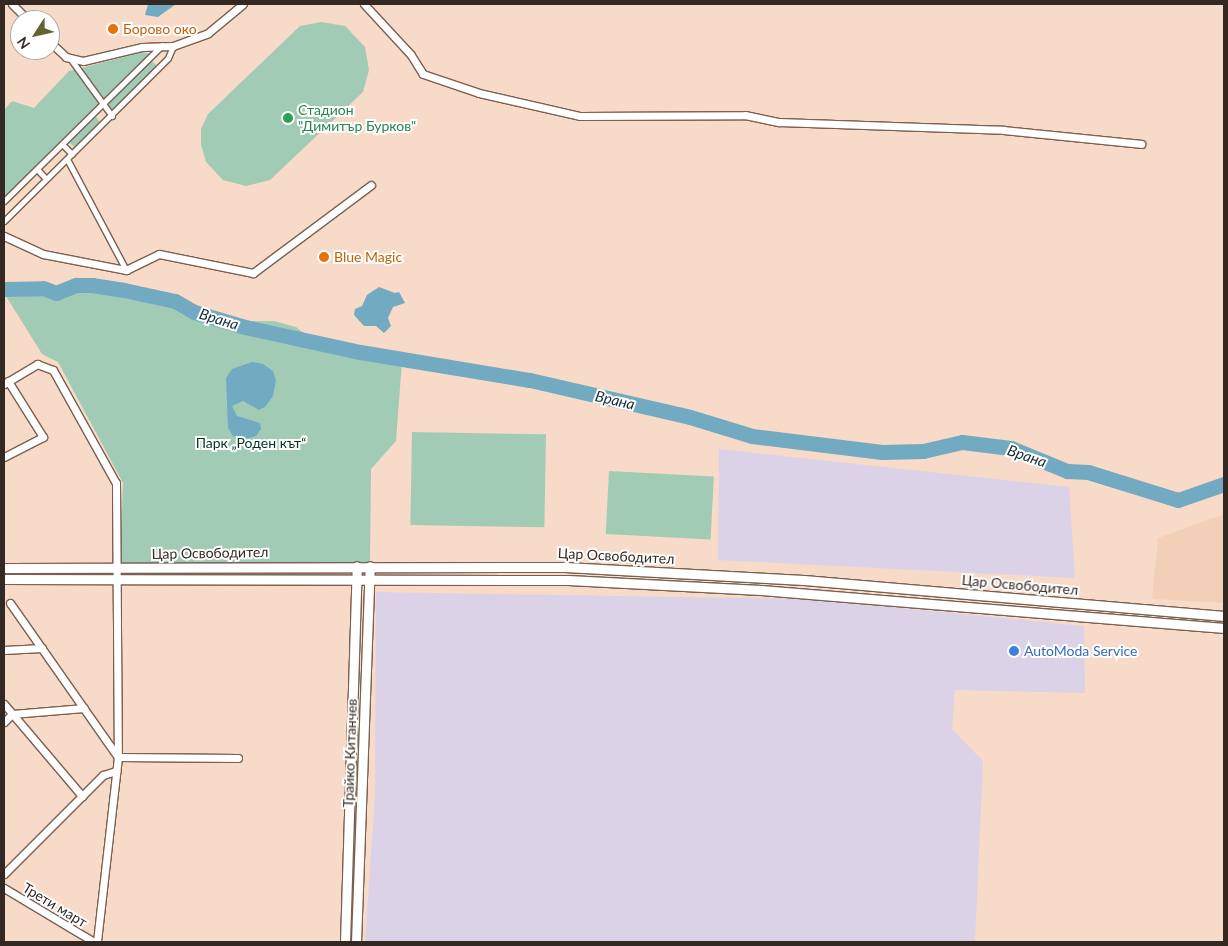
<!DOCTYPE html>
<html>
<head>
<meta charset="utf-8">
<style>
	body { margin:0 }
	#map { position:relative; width:1228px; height:946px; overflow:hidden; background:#f8dac8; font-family:Lato,sans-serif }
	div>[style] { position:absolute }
	.commercial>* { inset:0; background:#dcd2e7 }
	.built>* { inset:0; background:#f4cfb8 }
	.green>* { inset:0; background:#a1cbb5; transform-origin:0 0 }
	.water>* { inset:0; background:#72aac1 }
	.river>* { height:15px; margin:-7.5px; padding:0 7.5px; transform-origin:7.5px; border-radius:7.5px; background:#72aac1 }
	.roads { filter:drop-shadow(1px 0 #7a6050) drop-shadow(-1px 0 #7a6050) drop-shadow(0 1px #7a6050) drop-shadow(0 -1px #7a6050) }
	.pedestrian>* { height:5px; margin:-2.5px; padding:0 2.5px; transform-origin:2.5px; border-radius:2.5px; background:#fff }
	.minor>* { height:7px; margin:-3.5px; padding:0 3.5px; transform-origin:3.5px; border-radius:3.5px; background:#fff }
	.tertiary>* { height:9px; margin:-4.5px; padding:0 4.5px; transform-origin:4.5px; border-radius:4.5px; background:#fff }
	.dots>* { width:14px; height:14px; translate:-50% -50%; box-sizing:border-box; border:2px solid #fff; border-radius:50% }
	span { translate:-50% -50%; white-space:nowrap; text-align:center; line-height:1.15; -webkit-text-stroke:4px #fff; paint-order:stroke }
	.food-label { font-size:14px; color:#c56008 }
	.left { translate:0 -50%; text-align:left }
	.leisure-label { font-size:14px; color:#27864d }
	.park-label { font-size:14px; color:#063422 }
	.street-label { font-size:14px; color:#342822 }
	.shop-label { font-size:14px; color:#366cbe }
	.water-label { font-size:15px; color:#112d38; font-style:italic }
	.frame { position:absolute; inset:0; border:5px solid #342822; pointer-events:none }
	.north { position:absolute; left:10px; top:10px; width:50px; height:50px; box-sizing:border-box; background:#fff; border:1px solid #aea9a7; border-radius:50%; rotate:235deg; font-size:14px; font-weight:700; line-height:20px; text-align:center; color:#342822 }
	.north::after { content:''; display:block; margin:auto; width:18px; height:22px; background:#626330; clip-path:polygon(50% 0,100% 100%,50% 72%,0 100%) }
</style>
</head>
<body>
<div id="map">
	<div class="commercial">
		<i style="clip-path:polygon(719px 449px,1069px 487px,1075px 578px,718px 560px)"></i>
		<i style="clip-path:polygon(376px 592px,809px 599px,1084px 626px,1085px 693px,955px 690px,952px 729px,983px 761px,975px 942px,365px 942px,375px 797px)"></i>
	</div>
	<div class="built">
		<i style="clip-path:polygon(1224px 514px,1224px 603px,1152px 599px,1158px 538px)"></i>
	</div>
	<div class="green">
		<i style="clip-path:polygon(321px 22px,345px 26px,365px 47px,369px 70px,363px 92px,270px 180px,246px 186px,223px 180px,206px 162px,201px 145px,201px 129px,208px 114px,300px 26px)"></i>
		<i style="clip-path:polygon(144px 52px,149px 54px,4px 197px,4px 110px,12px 101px,34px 108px,69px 71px)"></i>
		<i style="clip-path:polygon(152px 61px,157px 66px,112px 111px,106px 105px)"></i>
		<i style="clip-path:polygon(96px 117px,100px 122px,75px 148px,69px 142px)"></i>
		<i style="clip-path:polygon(61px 288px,132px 292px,175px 305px,210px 322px,274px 321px,296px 327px,312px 339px,402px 361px,396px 441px,371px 469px,370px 562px,120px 565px,123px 483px,58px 362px,42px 354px,4px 293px,4px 290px)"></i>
		<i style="left:412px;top:432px;width:134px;height:93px;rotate:1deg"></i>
		<i style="left:609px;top:471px;width:105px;height:63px;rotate:3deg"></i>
	</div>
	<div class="water">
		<i style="clip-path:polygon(148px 4px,176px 4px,158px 17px,145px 15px)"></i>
		<i style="clip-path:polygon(379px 287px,395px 293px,399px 292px,405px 303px,393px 307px,388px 318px,391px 326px,384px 333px,376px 326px,364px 326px,354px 315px,355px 309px,362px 306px,367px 295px)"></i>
		<i style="clip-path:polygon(252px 362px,263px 364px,273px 371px,276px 380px,273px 396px,265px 407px,259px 410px,243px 401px,232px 406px,237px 416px,260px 423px,261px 429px,256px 436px,243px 440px,233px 436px,228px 428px,226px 378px,232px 369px)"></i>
	</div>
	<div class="river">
		<i style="left:4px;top:289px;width:39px;rotate:-1deg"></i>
		<i style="left:43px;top:288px;width:14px;rotate:21deg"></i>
		<i style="left:56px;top:293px;width:22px;rotate:-22deg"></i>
		<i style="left:76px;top:285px;width:16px"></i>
		<i style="left:92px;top:285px;width:32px;rotate:9deg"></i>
		<i style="left:124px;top:290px;width:52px;rotate:12.2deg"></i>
		<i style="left:175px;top:301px;width:22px;rotate:30deg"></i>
		<i style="left:194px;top:312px;width:53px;rotate:16.4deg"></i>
		<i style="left:245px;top:327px;width:118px;rotate:12.3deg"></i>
		<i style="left:360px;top:352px;width:172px;rotate:9.4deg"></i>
		<i style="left:530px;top:380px;width:164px;rotate:13deg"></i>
		<i style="left:690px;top:417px;width:65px;rotate:17deg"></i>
		<i style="left:752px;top:436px;width:131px;rotate:7deg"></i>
		<i style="left:882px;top:452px;width:41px;rotate:-1.4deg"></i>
		<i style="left:923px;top:451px;width:40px;rotate:-13deg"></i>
		<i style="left:962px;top:442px;width:49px;rotate:7deg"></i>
		<i style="left:1011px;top:448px;width:61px;rotate:22.3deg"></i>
		<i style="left:1067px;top:471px;width:21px;rotate:3deg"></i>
		<i style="left:1088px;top:472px;width:94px;rotate:17.3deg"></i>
		<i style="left:1178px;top:500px;width:49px;rotate:-19.2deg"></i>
	</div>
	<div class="roads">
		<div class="pedestrian">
			<i style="left:72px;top:61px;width:68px;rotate:54deg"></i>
			<i style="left:62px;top:144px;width:14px;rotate:45deg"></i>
			<i style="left:67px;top:159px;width:126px;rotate:62deg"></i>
			<i style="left:37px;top:169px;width:13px;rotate:48deg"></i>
			<i style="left:4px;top:201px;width:222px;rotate:-44.6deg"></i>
			<i style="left:4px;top:221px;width:231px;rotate:-44.8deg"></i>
			<i style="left:168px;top:58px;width:13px;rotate:-67deg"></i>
		</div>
		<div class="minor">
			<i style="left:12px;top:4px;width:23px;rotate:45deg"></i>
			<i style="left:364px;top:4px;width:69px;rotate:47.3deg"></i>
			<i style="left:411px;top:55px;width:22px;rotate:58deg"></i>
			<i style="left:423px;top:74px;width:59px;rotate:18.7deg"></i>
			<i style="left:479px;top:93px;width:104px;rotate:12.8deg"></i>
			<i style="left:580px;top:116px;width:165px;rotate:-0.3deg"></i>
			<i style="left:745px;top:115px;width:35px;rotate:12deg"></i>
			<i style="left:779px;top:122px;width:225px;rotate:2deg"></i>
			<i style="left:1004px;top:130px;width:138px;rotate:5.8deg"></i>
			<i style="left:50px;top:42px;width:22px;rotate:43deg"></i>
			<i style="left:66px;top:57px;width:17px;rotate:13deg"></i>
			<i style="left:83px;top:61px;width:61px;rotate:-13.3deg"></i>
			<i style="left:142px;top:47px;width:31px;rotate:-2deg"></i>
			<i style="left:173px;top:46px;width:37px;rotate:-20deg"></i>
			<i style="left:208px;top:33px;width:45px;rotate:-39.6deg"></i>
			<i style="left:4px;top:236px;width:43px;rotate:24.8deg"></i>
			<i style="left:43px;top:254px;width:85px;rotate:10.9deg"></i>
			<i style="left:126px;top:270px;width:37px;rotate:-26deg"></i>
			<i style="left:159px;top:254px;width:96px;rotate:11.4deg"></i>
			<i style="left:253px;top:273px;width:147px;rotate:-36.7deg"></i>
			<i style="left:4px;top:384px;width:39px;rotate:-31deg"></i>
			<i style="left:37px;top:364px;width:17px;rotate:21deg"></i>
			<i style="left:53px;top:370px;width:129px;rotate:60.9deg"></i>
			<i style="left:116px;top:483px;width:274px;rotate:89.6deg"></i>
			<i style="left:118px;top:757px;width:186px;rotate:96.5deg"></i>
			<i style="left:4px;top:457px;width:44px;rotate:-27.1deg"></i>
			<i style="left:43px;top:437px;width:66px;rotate:-122deg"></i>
			<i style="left:10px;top:603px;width:188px;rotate:55deg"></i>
			<i style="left:118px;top:757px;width:120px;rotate:0.5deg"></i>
			<i style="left:4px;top:650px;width:38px;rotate:-3deg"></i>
			<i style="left:4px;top:704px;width:121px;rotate:49.7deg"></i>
			<i style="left:4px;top:722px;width:11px;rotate:-45deg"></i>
			<i style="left:12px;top:714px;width:72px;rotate:-4.8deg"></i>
			<i style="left:4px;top:874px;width:140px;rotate:-45deg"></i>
			<i style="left:103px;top:775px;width:14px;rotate:-17deg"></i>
			<i style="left:4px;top:888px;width:105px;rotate:31deg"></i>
		</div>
		<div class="tertiary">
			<i style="left:4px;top:568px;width:561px;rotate:-0.1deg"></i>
			<i style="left:565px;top:567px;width:239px;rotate:3.1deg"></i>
			<i style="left:804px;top:580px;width:422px;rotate:4.9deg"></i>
			<i style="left:4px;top:579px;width:564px;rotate:0.1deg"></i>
			<i style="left:568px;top:580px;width:193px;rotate:3deg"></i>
			<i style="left:761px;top:590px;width:465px;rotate:4.7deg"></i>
			<i style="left:345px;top:942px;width:376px;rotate:-88.2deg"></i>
			<i style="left:356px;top:942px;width:376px;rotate:-87.9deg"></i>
		</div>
	</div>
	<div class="dots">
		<i style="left:113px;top:29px;background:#e8710a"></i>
		<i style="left:288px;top:118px;background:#2e9e5b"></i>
		<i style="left:324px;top:257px;background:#e8710a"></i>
		<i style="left:1014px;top:651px;background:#3f7fe0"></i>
	</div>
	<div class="food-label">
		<span class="left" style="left:123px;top:29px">Борово око</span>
		<span class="left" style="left:334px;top:257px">Blue Magic</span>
	</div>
	<div class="leisure-label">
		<span class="left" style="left:298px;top:118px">Стадион<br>"Димитър Бурков"</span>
	</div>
	<div class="park-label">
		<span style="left:251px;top:443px">Парк „Роден кът“</span>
	</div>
	<div class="street-label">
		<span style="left:210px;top:553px;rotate:-1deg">Цар Освободител</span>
		<span style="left:616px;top:556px;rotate:3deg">Цар Освободител</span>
		<span style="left:1020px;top:585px;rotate:5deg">Цар Освободител</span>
		<span style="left:350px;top:753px;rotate:-88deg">Трайко Китанчев</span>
		<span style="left:55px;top:905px;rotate:31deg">Трети март</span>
	</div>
	<div class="shop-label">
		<span class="left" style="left:1024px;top:651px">AutoModa Service</span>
	</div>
	<div class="water-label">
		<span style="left:219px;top:319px;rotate:17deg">Врана</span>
		<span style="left:615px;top:400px;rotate:13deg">Врана</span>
		<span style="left:1027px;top:456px;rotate:19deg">Врана</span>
	</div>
	<div class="frame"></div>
	<div class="north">N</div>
</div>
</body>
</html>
